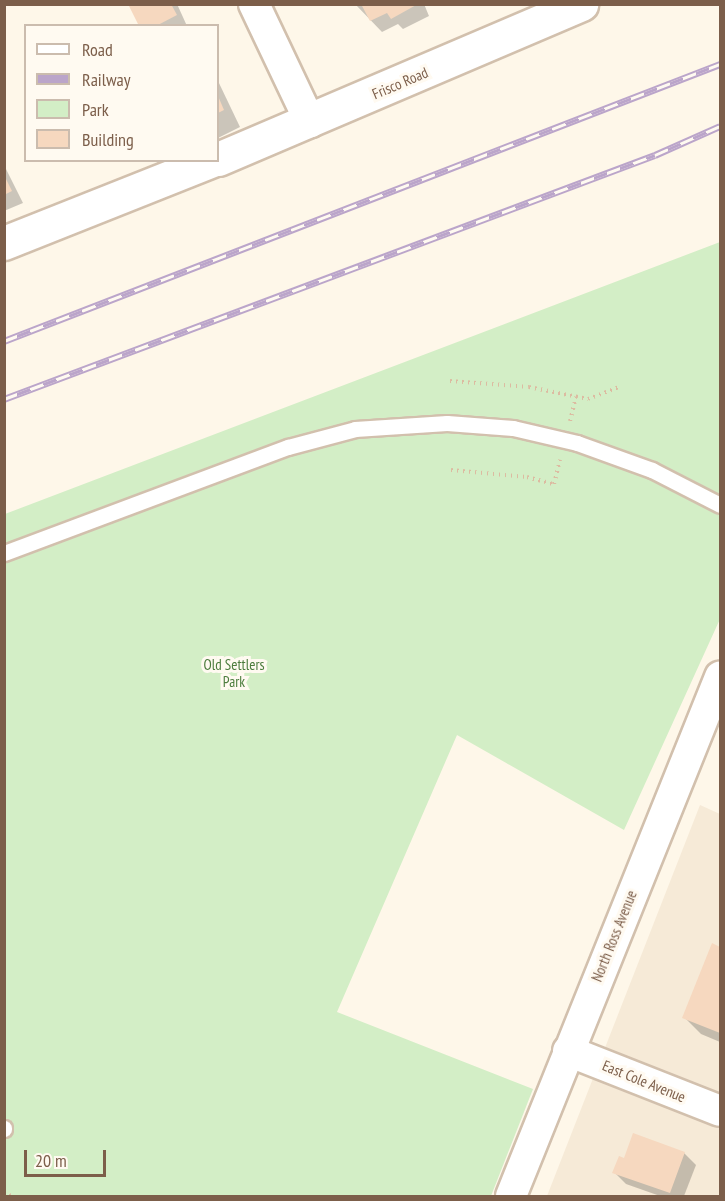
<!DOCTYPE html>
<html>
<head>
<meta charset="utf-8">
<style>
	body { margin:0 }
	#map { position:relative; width:725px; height:1201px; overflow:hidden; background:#fef7e9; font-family:"PT Sans Narrow",sans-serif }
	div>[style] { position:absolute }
	.residential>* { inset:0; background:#f6ead7 }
	.green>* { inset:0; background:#d3eec6 }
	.shadow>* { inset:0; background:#0003 }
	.building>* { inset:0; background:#f6d8bf }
	.path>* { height:4px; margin-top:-2px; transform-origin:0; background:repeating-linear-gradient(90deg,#dcbba1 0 1.5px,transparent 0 6px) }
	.roads { filter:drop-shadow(2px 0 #d2c0ad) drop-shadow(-2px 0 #d2c0ad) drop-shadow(0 2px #d2c0ad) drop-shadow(0 -2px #d2c0ad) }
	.service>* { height:15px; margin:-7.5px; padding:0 7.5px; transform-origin:7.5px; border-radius:7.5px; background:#fff }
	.minor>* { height:30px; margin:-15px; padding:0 15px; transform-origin:15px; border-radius:15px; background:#fff }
	.tertiary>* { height:33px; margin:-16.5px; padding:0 16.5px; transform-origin:16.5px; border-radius:16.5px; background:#fff }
	.rail>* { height:7px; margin-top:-3.5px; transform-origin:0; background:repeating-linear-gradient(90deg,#fffaf1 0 14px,#bba5ca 0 28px); box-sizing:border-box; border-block:2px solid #bba5ca }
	span { translate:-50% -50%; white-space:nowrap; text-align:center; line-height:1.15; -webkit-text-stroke:6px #fffaf1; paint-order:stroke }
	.street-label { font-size:15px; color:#7c5e4a }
	.park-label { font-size:15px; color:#4c7c3d }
	.frame { position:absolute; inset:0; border:6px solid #7c5e4a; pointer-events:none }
	.legend { position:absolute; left:24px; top:24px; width:195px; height:138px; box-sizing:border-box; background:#fffaf1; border:2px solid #cbbcae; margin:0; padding:8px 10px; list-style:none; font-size:18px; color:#7c5e4a }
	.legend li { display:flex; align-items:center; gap:12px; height:30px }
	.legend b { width:30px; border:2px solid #cbbcae }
	.scale { position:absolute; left:24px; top:1150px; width:82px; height:27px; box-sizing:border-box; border:3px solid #7c5e4a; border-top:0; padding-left:8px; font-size:18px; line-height:21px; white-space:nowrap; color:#7c5e4a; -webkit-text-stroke:4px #fffaf1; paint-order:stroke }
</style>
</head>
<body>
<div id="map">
	<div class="residential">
		<i style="clip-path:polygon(700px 805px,720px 814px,720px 1196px,547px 1196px)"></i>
	</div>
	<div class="green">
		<i style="clip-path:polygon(720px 242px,720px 619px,624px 830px,457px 735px,337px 1012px,533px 1089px,491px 1196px,5px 1196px,5px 514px)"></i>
	</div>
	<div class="shadow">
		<i style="clip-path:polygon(130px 4px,177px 4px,187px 26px,140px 26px)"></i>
		<i style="clip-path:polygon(355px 4px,424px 4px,429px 16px,403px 29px,398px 24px,382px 32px)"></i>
		<i style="clip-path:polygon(218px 81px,240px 127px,218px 138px)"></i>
		<i style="clip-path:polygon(155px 160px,176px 160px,162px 167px)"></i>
		<i style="clip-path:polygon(4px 165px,23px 203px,4px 211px)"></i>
		<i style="clip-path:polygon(713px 945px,720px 948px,720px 1042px,701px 1034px,684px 1017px)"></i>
		<i style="clip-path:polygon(684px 1153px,696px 1165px,684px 1196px,660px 1196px,626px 1184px,614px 1172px,625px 1159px)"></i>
	</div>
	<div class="building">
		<i style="clip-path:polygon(128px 4px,171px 4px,177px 15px,156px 26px,139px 26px)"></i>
		<i style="clip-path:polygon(361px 4px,418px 4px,391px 19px,387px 13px,370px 21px)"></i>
		<i style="clip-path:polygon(218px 96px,224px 110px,218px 113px)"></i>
		<i style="clip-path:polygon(4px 175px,12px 191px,4px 195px)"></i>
		<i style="clip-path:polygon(712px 943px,720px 947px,720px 1033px,682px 1018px)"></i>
		<i style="clip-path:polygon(633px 1133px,685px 1152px,670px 1193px,612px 1173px,619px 1156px,624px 1158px)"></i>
	</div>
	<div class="path">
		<i style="left:450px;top:381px;width:79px;rotate:4.3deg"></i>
		<i style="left:529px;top:387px;width:60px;rotate:11.5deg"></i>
		<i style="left:588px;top:399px;width:33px;rotate:-21deg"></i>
		<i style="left:570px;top:421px;width:25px;rotate:-76deg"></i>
		<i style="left:451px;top:470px;width:76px;rotate:5.3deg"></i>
		<i style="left:527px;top:477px;width:28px;rotate:15deg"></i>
		<i style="left:554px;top:484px;width:25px;rotate:-76deg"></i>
		<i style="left:4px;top:1191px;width:9px;rotate:36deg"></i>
	</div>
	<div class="roads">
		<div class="service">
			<i style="left:4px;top:553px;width:303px;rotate:-20.5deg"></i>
			<i style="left:288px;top:447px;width:69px;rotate:-15deg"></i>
			<i style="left:355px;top:429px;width:92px;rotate:-3.7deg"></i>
			<i style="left:447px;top:423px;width:66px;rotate:4.3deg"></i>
			<i style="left:513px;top:428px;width:66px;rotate:13.2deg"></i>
			<i style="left:577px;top:443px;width:80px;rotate:19.8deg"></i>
			<i style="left:652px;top:470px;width:76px;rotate:27.2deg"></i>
			<i style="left:4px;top:1128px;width:1px;rotate:90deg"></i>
		</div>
		<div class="minor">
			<i style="left:254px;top:4px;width:131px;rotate:64.6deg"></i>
			<i style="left:568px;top:1051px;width:163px;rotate:21.5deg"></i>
			<i style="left:511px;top:1196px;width:560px;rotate:-68.07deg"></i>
		</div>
		<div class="tertiary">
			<i style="left:218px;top:159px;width:395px;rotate:-23.1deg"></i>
			<i style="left:4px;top:243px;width:225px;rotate:-21.7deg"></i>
		</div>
	</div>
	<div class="rail">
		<i style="left:4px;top:341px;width:768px;rotate:-21.15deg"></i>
		<i style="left:4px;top:399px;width:695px;rotate:-20.55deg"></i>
		<i style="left:655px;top:155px;width:71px;rotate:-24deg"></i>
	</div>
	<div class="street-label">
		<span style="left:400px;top:83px;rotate:-23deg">Frisco Road</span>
		<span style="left:614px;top:936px;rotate:-68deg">North Ross Avenue</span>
		<span style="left:644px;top:1081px;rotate:22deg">East Cole Avenue</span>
	</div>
	<div class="park-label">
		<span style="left:234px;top:673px">Old Settlers<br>Park</span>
	</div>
	<div class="frame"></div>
	<ul class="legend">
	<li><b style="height:8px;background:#fff"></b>Road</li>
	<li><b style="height:8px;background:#bba5ca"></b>Railway</li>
	<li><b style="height:16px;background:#d3eec6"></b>Park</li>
	<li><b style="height:16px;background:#f6d8bf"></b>Building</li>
	</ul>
	<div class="scale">20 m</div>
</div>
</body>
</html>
